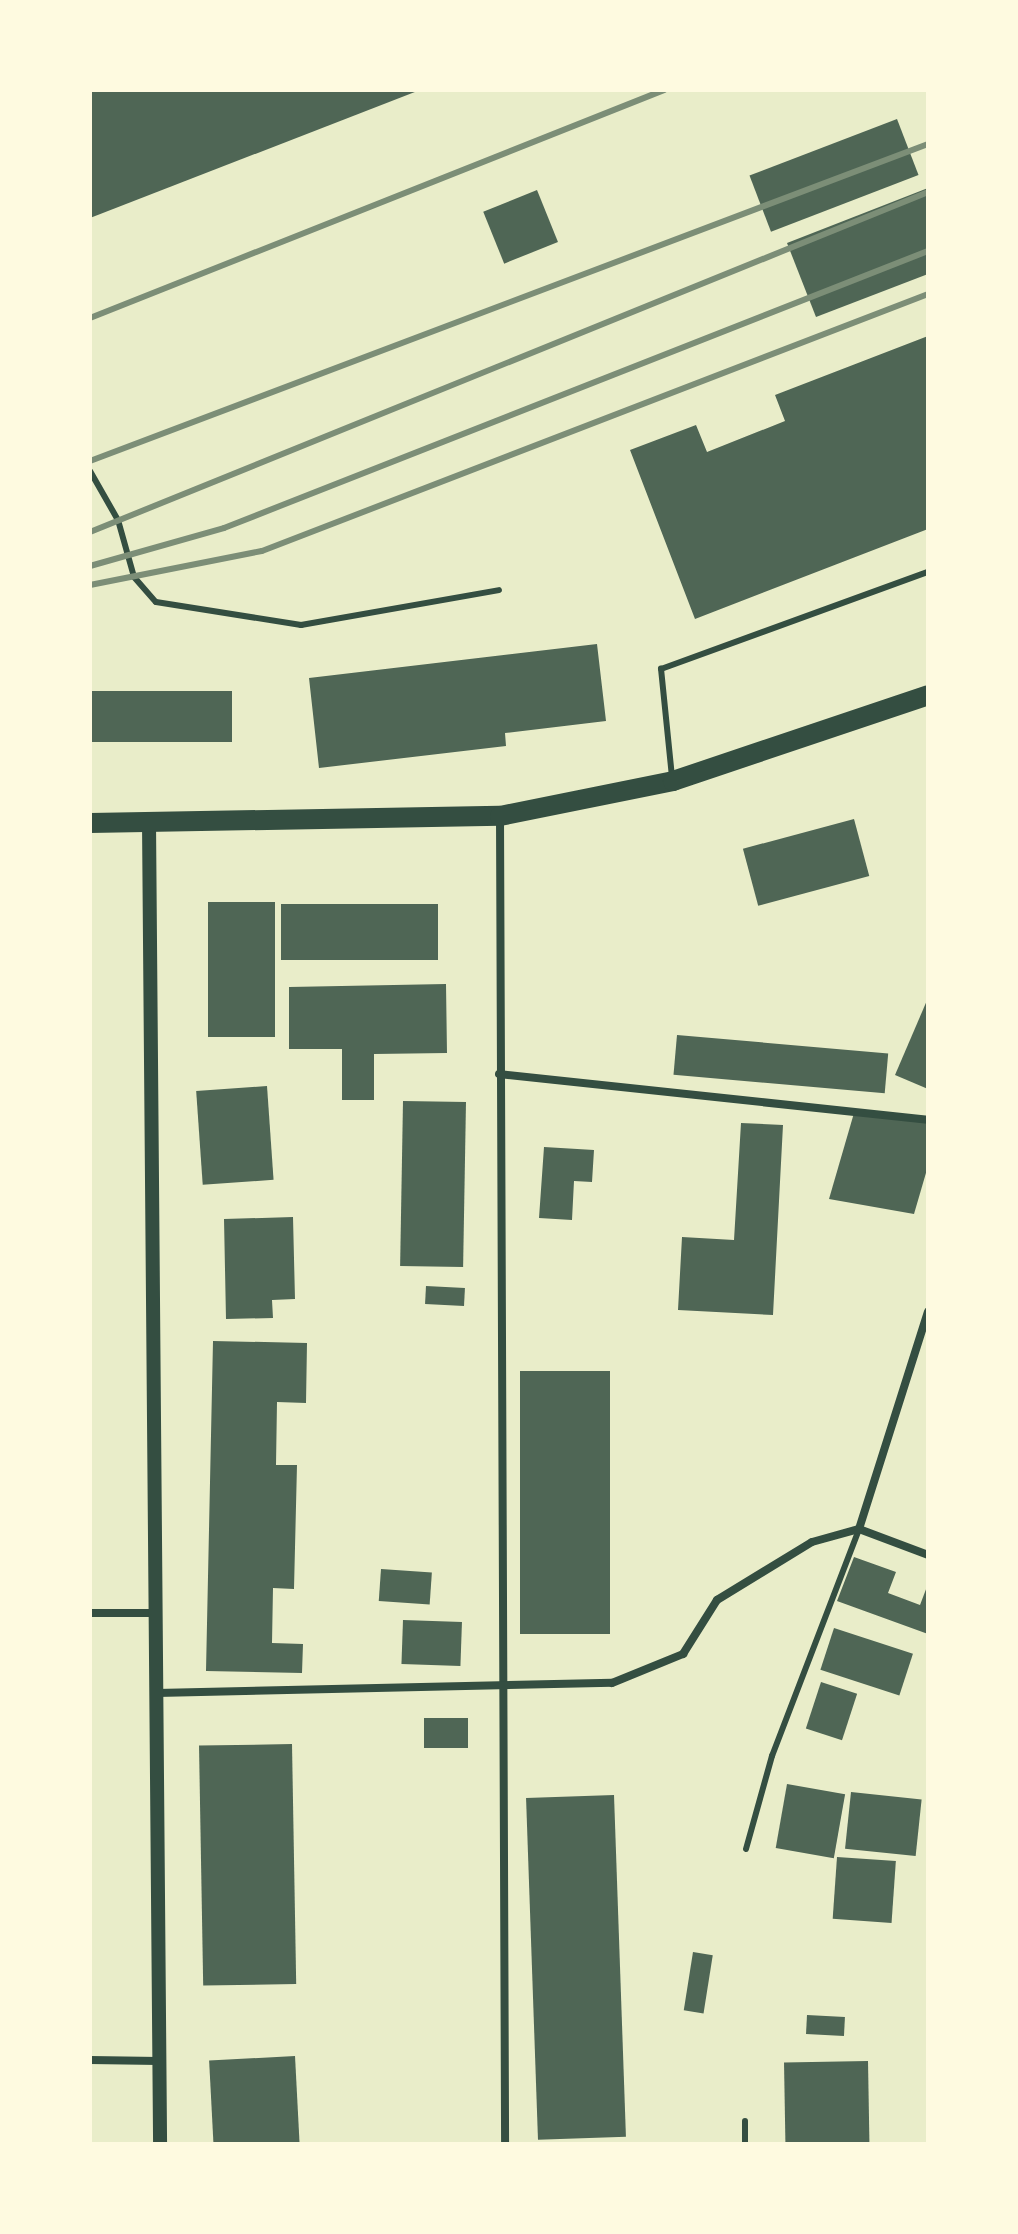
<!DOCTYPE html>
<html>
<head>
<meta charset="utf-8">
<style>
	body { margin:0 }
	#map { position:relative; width:1018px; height:2234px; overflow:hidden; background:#e9edc9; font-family:Commissioner,sans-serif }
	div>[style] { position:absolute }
	.building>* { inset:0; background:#4f6655; transform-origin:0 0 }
	.service>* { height:6px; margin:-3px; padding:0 3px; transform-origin:3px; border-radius:3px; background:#344e41 }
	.minor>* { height:8px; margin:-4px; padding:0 4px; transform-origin:4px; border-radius:4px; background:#344e41 }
	.tertiary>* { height:14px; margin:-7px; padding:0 7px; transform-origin:7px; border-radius:7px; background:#344e41 }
	.primary>* { height:20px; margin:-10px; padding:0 10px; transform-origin:10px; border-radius:10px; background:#344e41 }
	.rail>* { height:6px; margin:-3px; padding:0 3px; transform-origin:3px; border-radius:3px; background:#7c8e77 }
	span { translate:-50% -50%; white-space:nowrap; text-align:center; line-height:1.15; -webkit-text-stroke:8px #fefae0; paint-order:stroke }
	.frame { position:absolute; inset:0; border:92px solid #fefae0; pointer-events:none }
</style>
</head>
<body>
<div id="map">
	<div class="building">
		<i style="clip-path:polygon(90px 90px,420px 90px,90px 218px)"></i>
		<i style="left:897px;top:119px;width:60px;height:158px;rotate:69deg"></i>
		<i style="clip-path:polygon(928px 188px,928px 274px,816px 317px,787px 243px)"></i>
		<i style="left:537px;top:190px;width:56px;height:58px;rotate:68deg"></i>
		<i style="clip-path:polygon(928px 336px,928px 529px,695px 619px,630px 450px,696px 425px,707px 452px,785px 421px,775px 395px)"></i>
		<i style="clip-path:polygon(597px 644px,606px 721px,505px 733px,506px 746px,319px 768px,309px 678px)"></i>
		<i style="left:90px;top:691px;width:142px;height:51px"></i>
		<i style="left:854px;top:819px;width:59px;height:115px;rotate:75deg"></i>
		<i style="left:208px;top:902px;width:67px;height:135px"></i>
		<i style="left:438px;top:904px;width:56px;height:157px;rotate:90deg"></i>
		<i style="clip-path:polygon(446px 984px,447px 1053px,374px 1054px,374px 1100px,342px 1100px,342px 1049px,289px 1049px,289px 987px)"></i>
		<i style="clip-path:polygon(928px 998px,928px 1089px,895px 1075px)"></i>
		<i style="left:677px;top:1035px;width:212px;height:40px;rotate:5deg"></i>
		<i style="left:267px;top:1086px;width:94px;height:71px;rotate:86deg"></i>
		<i style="left:403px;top:1101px;width:63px;height:165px;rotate:1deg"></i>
		<i style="clip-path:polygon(854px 1113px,928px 1123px,928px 1166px,914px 1214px,829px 1199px)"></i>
		<i style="clip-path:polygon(741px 1123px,783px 1125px,773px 1315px,678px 1310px,682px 1237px,734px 1240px)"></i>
		<i style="clip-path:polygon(544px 1147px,594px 1150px,592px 1182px,574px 1181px,572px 1220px,539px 1218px)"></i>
		<i style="clip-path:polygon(293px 1217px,295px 1299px,272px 1300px,273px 1318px,226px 1319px,224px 1219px)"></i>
		<i style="left:426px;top:1286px;width:39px;height:18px;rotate:3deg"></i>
		<i style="clip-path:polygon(213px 1341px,307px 1343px,306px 1403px,277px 1402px,276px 1465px,297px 1465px,294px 1589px,273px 1588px,272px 1643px,303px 1644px,302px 1673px,206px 1671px)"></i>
		<i style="left:520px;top:1371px;width:90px;height:263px"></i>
		<i style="clip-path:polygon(854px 1557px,896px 1572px,888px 1593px,920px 1605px,928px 1584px,928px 1634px,837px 1601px)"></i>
		<i style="left:381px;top:1569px;width:51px;height:32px;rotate:4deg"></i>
		<i style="left:403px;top:1620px;width:59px;height:44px;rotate:2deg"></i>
		<i style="left:834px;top:1628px;width:83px;height:44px;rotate:18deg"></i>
		<i style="left:821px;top:1682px;width:38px;height:49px;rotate:18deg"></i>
		<i style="left:468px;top:1718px;width:30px;height:44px;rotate:90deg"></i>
		<i style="left:292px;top:1744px;width:240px;height:93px;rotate:89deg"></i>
		<i style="left:787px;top:1784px;width:59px;height:65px;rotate:10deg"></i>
		<i style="left:851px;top:1792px;width:71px;height:57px;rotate:6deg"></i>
		<i style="left:614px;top:1795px;width:342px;height:88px;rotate:88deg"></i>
		<i style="left:837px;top:1857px;width:59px;height:62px;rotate:4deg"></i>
		<i style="left:693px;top:1952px;width:20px;height:59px;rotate:9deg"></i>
		<i style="left:807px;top:2015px;width:38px;height:19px;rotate:3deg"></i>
		<i style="left:295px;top:2056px;width:88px;height:86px;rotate:87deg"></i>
		<i style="left:868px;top:2061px;width:83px;height:84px;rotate:89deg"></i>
	</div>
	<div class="service">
		<i style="left:90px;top:471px;width:56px;rotate:60.3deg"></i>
		<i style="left:118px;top:520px;width:59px;rotate:74.3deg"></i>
		<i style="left:134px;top:577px;width:33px;rotate:49deg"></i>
		<i style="left:156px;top:602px;width:147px;rotate:9deg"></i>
		<i style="left:301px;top:625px;width:201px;rotate:-10deg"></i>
		<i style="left:672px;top:777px;width:109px;rotate:-95.8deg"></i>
		<i style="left:661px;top:669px;width:284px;rotate:-20deg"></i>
		<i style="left:746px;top:1849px;width:97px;rotate:-74.4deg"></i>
		<i style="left:772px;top:1756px;width:243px;rotate:-69deg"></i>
		<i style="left:745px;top:2144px;width:23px;rotate:-90deg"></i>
	</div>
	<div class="minor">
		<i style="left:500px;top:817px;width:1327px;rotate:89.78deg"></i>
		<i style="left:499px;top:1074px;width:431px;rotate:6.1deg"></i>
		<i style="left:859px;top:1529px;width:228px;rotate:-72.4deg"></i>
		<i style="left:859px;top:1529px;width:74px;rotate:20.6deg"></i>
		<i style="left:90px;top:1613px;width:66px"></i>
		<i style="left:157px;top:1693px;width:455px;rotate:-1.3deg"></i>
		<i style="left:612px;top:1683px;width:77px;rotate:-22.2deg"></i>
		<i style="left:683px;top:1654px;width:64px;rotate:-57.8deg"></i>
		<i style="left:717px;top:1600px;width:111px;rotate:-31.4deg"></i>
		<i style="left:812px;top:1542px;width:49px;rotate:-15.5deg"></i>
		<i style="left:90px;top:2060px;width:69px;rotate:0.8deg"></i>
	</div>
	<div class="tertiary">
		<i style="left:149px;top:822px;width:1322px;rotate:89.52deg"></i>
	</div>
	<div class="primary">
		<i style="left:90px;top:823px;width:410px;rotate:-1deg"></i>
		<i style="left:500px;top:816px;width:177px;rotate:-11.4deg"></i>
		<i style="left:673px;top:781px;width:269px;rotate:-18.6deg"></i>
	</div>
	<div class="rail">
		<i style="left:90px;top:318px;width:618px;rotate:-21.66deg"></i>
		<i style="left:90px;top:461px;width:896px;rotate:-20.72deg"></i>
		<i style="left:90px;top:532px;width:904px;rotate:-22.08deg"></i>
		<i style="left:90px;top:566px;width:139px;rotate:-15.8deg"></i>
		<i style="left:224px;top:528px;width:757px;rotate:-21.48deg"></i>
		<i style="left:90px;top:585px;width:175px;rotate:-11.2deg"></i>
		<i style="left:262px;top:551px;width:714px;rotate:-21.1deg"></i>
	</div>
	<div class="frame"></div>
</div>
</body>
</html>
